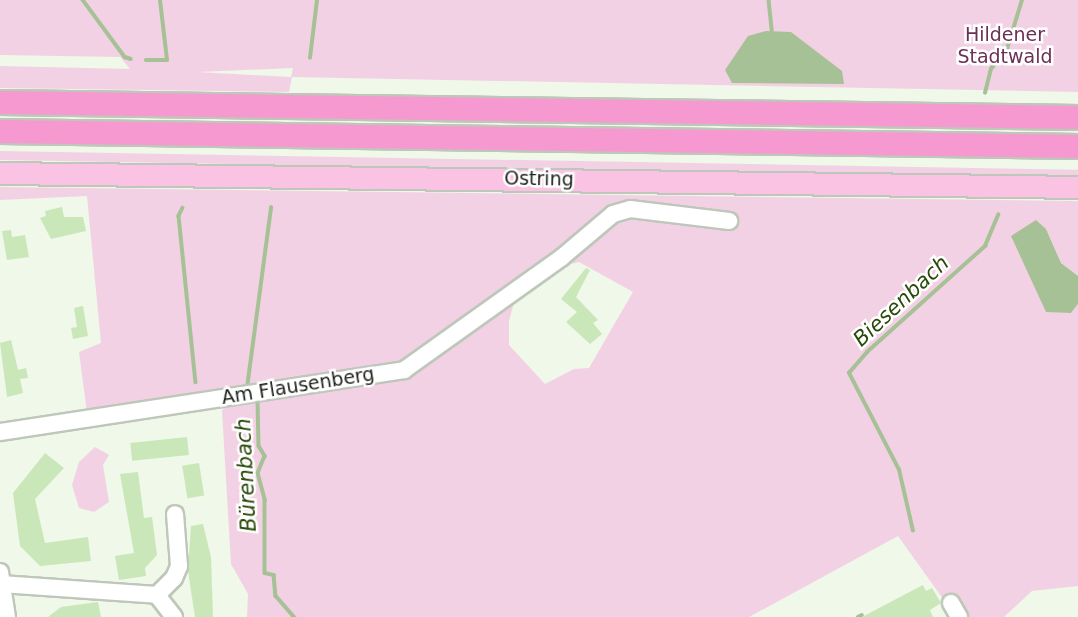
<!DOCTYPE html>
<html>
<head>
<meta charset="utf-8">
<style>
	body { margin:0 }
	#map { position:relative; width:1078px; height:617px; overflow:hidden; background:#eff8e9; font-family:"DejaVu Sans",sans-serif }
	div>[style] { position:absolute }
	.green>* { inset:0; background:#f3d1e4; transform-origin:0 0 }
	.water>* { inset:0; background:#a6c195 }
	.stream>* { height:3.5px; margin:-1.75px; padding:0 1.75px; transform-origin:1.75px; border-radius:1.75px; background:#a6c195 }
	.building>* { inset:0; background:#cae7b9; transform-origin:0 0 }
	.roads { filter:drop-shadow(2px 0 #bec7b9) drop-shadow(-2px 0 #bec7b9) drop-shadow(0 2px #bec7b9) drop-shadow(0 -2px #bec7b9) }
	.minor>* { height:16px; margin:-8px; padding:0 8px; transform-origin:8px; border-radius:8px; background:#fff }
	.major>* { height:21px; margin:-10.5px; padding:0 10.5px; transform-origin:10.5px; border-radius:10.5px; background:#fac2e3 }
	.highway>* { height:23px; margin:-11.5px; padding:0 11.5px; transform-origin:11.5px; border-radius:11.5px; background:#f699d0 }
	span { translate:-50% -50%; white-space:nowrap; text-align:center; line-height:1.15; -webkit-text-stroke:5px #fff; paint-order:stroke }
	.park-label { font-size:19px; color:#6c3055 }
	.street-label { font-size:19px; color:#1c201a }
	.water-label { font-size:21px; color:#284a09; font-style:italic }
</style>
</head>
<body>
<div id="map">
	<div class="green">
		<i style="clip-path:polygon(evenodd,0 0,1078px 0,1078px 92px,292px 77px,289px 92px,0 88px,0 66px,130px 69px,120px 57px,0 55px,0 0,293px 68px,291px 77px,197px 72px,293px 68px)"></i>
		<i style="left:0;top:151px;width:1078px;height:9px;rotate:1deg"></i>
		<i style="clip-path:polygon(evenodd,0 187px,1078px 201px,1078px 276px,1061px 263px,1046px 229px,1071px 313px,1078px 304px,1078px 586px,1032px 591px,1004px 617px,956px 617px,898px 536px,749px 617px,247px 617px,248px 594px,231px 564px,222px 411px,229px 395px,87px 413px,79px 352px,101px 343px,87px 196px,0 200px,0 187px,579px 262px,633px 292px,589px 368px,574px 369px,545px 384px,509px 345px,509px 321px,521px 277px,579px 262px)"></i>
		<i style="clip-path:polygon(95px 447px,109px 455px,103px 465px,109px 502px,94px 512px,79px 508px,72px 485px,79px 462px)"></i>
	</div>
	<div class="water">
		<i style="clip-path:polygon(766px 31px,791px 32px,842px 71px,844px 84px,732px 83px,725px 70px,748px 36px)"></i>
		<i style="clip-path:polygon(1036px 220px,1046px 229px,1061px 263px,1078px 276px,1078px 304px,1071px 313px,1046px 312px,1011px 236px)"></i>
	</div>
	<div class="stream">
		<i style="left:83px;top:0;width:71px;rotate:53.6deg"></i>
		<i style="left:125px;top:57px;width:6px;rotate:18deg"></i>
		<i style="left:769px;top:0;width:31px;rotate:84deg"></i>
		<i style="left:310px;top:58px;width:58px;rotate:-83.1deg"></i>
		<i style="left:146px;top:60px;width:21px"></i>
		<i style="left:167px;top:60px;width:60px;rotate:-96.7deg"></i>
		<i style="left:985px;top:93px;width:25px;rotate:-76deg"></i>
		<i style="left:991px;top:69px;width:26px;rotate:-51deg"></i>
		<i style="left:1007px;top:49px;width:51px;rotate:-73deg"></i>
		<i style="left:183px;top:208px;width:9px;rotate:117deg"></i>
		<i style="left:179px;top:216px;width:167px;rotate:84.2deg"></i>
		<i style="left:247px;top:388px;width:182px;rotate:-82.4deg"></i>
		<i style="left:258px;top:400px;width:46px;rotate:88.8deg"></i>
		<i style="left:259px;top:446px;width:12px;rotate:59deg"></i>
		<i style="left:265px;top:456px;width:18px;rotate:112deg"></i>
		<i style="left:258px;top:473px;width:28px;rotate:75deg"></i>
		<i style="left:265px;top:500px;width:73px;rotate:90deg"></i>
		<i style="left:265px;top:573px;width:9px;rotate:13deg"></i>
		<i style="left:274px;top:575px;width:21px;rotate:85deg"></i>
		<i style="left:276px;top:596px;width:28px;rotate:49deg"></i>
		<i style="left:913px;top:531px;width:63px;rotate:-102.9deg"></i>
		<i style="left:899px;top:470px;width:109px;rotate:-117.3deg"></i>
		<i style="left:849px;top:373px;width:28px;rotate:-49deg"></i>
		<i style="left:867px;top:352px;width:159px;rotate:-41.9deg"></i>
		<i style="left:985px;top:246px;width:34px;rotate:-67deg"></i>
		<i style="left:858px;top:617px;width:4px;rotate:-27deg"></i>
	</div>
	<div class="building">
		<i style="clip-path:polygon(62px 207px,64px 217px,83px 217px,86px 231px,51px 239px,40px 218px,46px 216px,45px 211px)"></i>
		<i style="clip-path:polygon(11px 230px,12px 237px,25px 235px,29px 257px,7px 260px,2px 231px)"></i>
		<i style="clip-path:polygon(586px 268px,590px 270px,576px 297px,598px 320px,593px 323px,602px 334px,590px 344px,566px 322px,577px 312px,561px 299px)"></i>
		<i style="clip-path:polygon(83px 306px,88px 336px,73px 339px,71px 328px,77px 327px,74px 308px)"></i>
		<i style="clip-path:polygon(11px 340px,18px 370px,26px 368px,28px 378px,20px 379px,23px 393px,7px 397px,0 343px)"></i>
		<i style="left:187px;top:437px;width:18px;height:57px;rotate:84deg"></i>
		<i style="clip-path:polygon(45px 453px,64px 468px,35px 499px,45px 543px,88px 537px,91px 561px,40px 566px,20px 546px,13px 493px)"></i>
		<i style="left:199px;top:463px;width:33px;height:17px;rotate:81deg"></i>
		<i style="clip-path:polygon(138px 472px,144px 518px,152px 517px,157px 555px,145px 568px,146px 576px,119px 580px,115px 556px,134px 553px,120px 474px)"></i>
		<i style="clip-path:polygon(203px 524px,211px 557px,213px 617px,195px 617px,188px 571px,191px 526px)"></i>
		<i style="clip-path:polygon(923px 585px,926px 591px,932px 588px,941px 603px,930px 610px,933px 617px,862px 617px)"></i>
		<i style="clip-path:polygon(98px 602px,101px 617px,48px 617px,61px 607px)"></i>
	</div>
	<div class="roads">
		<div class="minor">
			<i style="left:0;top:432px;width:409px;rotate:-8.7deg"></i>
			<i style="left:404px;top:370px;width:193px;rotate:-35.5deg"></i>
			<i style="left:561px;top:258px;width:68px;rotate:-40.2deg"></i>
			<i style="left:613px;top:214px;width:18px;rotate:-16deg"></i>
			<i style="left:630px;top:209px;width:100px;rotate:6.9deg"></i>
			<i style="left:0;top:572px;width:46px;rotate:81.2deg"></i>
			<i style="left:1px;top:584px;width:156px;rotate:4deg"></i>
			<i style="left:951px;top:603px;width:16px;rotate:60deg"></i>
			<i style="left:174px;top:617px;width:28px;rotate:-128deg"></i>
			<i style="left:157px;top:595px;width:24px;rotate:-45deg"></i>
			<i style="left:174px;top:578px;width:13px;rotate:-67deg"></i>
			<i style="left:179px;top:566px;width:52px;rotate:-94.4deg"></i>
		</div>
		<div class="major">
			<i style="left:0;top:173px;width:1078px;rotate:0.74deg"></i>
		</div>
		<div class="highway">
			<i style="left:0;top:102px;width:1078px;rotate:0.8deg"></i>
			<i style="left:0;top:131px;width:1078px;rotate:0.8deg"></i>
		</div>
	</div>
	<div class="park-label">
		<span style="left:1005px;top:46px">Hildener<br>Stadtwald</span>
	</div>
	<div class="street-label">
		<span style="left:539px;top:179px;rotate:1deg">Ostring</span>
		<span style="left:298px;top:386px;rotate:-9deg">Am Flausenberg</span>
	</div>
	<div class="water-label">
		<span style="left:901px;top:301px;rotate:-43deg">Biesenbach</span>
		<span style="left:246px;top:475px;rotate:-93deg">Bürenbach</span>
	</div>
</div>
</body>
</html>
